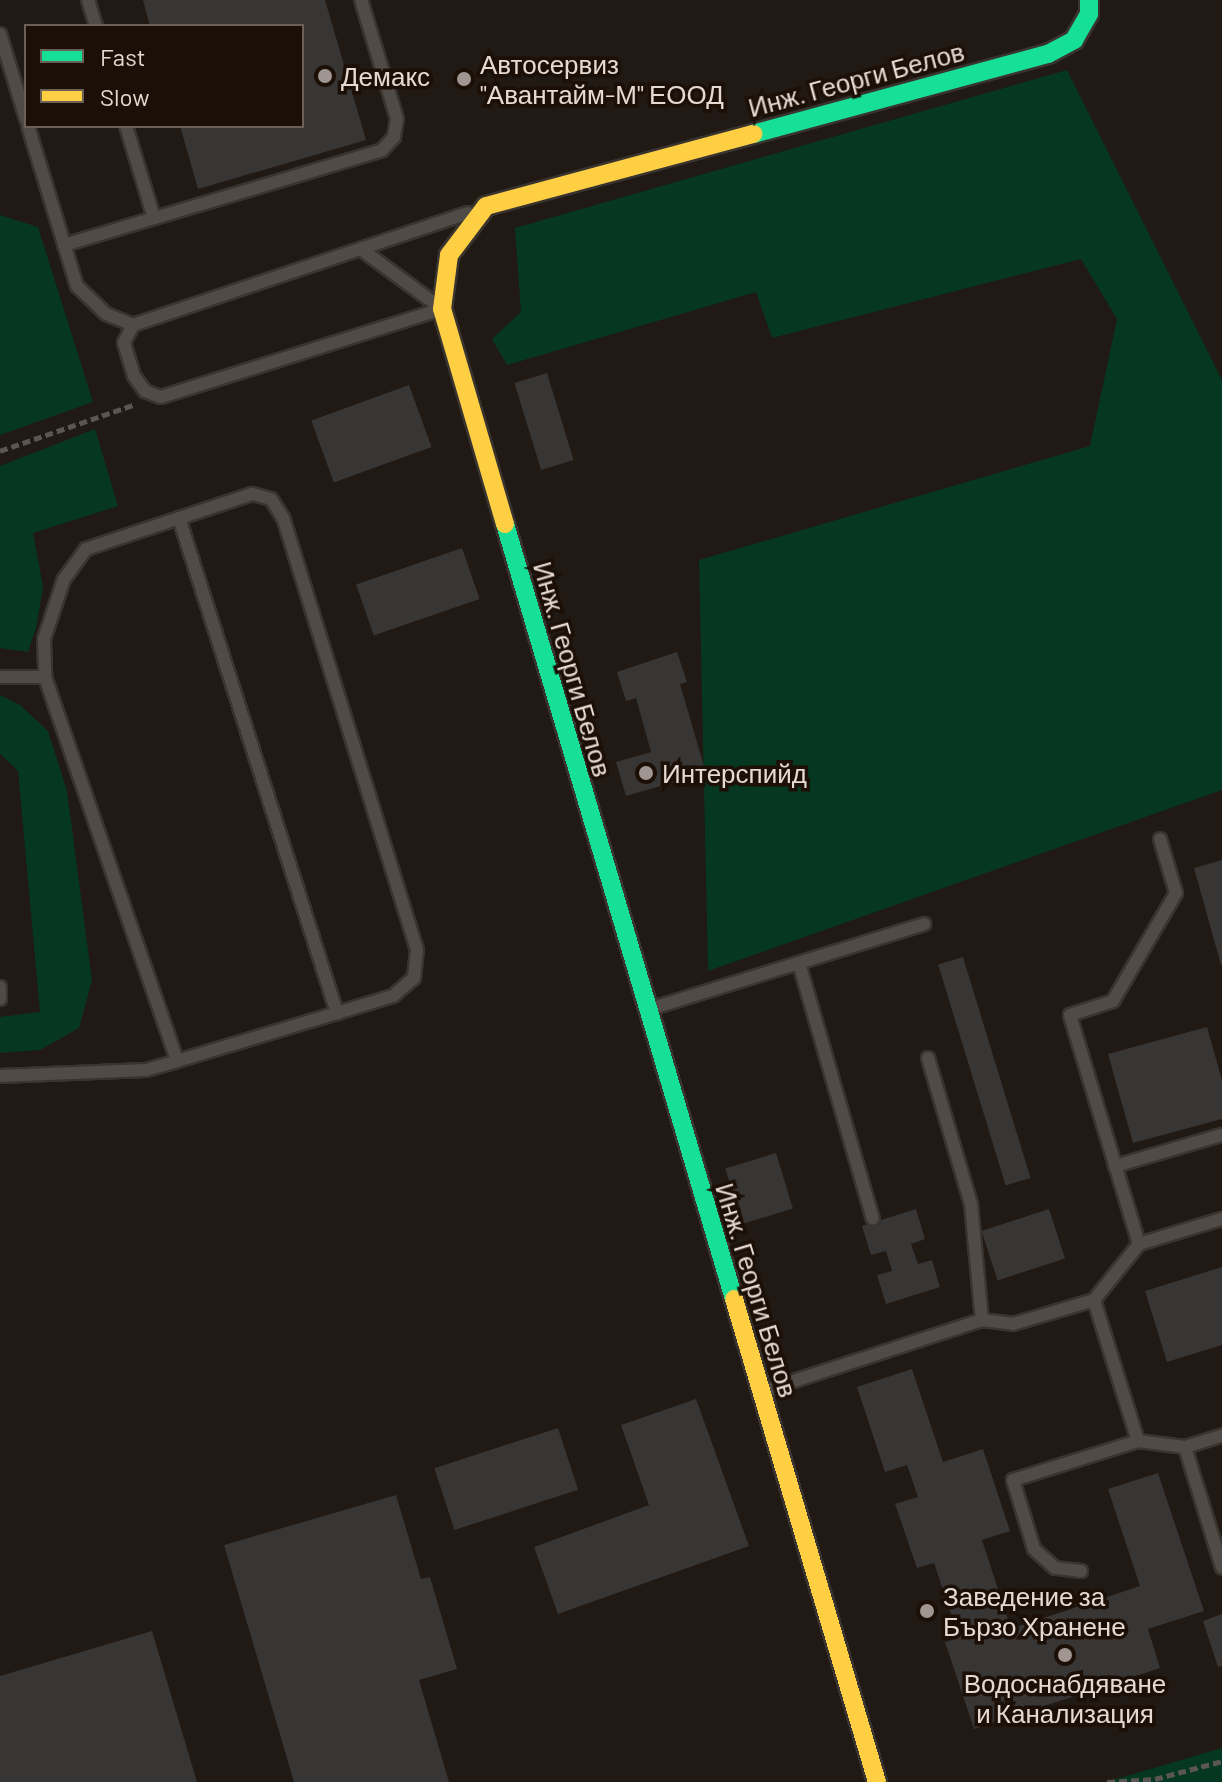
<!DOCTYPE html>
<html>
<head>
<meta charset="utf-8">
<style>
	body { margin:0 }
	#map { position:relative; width:1222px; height:1782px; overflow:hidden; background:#201914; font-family:Barlow,sans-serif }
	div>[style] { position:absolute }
	.green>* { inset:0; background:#063821 }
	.building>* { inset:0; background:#383535; transform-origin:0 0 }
	.path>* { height:5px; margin-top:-2.5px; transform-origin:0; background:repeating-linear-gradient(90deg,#5c5652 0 8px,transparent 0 12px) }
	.roads { filter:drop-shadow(2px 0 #39342f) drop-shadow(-2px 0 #39342f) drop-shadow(0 2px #39342f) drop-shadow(0 -2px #39342f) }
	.lane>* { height:12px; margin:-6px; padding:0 6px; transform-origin:6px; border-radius:6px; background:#504b46 }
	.fast>* { height:18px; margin:-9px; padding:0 9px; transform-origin:9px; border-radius:9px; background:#16e098 }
	.slow>* { height:18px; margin:-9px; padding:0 9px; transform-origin:9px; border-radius:9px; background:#ffcf43 }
	.dots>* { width:22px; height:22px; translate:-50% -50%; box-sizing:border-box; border:4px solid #1b0f06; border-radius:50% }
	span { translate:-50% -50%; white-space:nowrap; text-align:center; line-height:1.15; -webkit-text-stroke:7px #1b0f06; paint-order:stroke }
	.poi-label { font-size:26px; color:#e4dad4 }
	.left { translate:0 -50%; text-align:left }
	.street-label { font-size:26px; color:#e4dad4 }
	.legend { position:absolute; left:24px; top:24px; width:280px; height:104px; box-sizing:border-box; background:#1b0f06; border:2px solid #6b6058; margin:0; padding:10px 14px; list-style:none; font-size:24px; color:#e4dad4 }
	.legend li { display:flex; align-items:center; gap:16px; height:40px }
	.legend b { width:40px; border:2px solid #6b6058 }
</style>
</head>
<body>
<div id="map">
	<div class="green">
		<i style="clip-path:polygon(1067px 70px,1222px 380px,1222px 790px,708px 971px,699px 560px,1090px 446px,1117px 319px,1081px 259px,772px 338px,756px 292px,507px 365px,492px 339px,521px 312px,515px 228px)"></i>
		<i style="clip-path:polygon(0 215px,38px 227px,93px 402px,0 435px)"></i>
		<i style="clip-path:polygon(95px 429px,118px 506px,33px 533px,43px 587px,36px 628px,28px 652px,0 648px,0 466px)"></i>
		<i style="clip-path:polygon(0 695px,20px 705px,48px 731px,67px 791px,92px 980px,79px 1028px,40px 1050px,0 1053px,0 1017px,40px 1012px,18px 771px,0 754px)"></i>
		<i style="clip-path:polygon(1222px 1748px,1222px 1782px,1106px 1782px)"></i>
	</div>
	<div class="building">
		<i style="clip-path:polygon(143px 0,325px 0,366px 140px,198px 189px,180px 126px,302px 126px,302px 26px,150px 26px)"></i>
		<i style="left:547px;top:373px;width:91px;height:34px;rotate:73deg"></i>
		<i style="left:409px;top:385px;width:66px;height:104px;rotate:70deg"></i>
		<i style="left:462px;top:548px;width:54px;height:112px;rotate:71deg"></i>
		<i style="clip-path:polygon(677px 652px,687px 682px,680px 684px,706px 773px,626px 796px,616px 762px,651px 752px,636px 698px,626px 701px,617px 672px)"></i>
		<i style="clip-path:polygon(1222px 860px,1222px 965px,1221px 965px,1194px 868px)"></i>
		<i style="left:963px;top:957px;width:231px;height:26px;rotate:73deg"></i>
		<i style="clip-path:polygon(1207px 1027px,1222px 1080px,1222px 1119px,1133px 1143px,1108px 1054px)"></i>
		<i style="left:776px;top:1153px;width:58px;height:53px;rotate:73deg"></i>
		<i style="clip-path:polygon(916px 1209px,925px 1239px,911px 1244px,918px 1264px,932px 1260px,940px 1287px,886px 1304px,877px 1275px,892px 1271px,886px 1251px,871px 1255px,862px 1226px)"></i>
		<i style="left:1049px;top:1209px;width:52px;height:71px;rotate:72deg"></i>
		<i style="clip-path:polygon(1222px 1267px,1222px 1345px,1167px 1362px,1145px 1291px)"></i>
		<i style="clip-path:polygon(912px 1369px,943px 1462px,983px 1449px,1010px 1531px,982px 1540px,1011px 1629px,1140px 1586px,1108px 1489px,1158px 1473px,1204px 1611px,1148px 1629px,1160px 1668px,974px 1729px,945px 1642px,959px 1638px,934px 1563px,917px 1568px,895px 1504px,918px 1497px,907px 1465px,885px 1472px,857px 1387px)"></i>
		<i style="clip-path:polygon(696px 1399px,749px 1546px,558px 1614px,534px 1547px,649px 1505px,621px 1425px)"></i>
		<i style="left:558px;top:1428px;width:65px;height:130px;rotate:72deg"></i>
		<i style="clip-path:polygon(396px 1495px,421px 1579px,430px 1577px,457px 1669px,419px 1680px,449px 1782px,294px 1782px,224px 1545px)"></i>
		<i style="clip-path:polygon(1222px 1614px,1222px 1666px,1218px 1667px,1203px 1621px)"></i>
		<i style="clip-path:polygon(152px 1631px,197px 1782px,0 1782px,0 1676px)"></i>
	</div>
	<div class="path">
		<i style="left:0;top:451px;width:141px;rotate:-19.1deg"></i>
		<i style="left:1107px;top:1782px;width:48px;rotate:-3.6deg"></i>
		<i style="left:1155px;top:1779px;width:69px;rotate:-15deg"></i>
	</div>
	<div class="roads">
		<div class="lane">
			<i style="left:88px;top:0;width:27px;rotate:73deg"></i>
			<i style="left:0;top:34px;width:89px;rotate:73deg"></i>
			<i style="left:28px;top:126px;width:167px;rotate:73deg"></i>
			<i style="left:77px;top:286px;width:40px;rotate:44deg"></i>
			<i style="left:106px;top:314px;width:29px;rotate:22deg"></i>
			<i style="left:133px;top:325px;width:353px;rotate:-18.5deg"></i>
			<i style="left:126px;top:126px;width:96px;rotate:73.1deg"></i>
			<i style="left:64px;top:245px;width:332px;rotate:-16.6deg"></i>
			<i style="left:382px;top:150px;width:18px;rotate:-47deg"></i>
			<i style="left:394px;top:137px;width:18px;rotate:-81deg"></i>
			<i style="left:397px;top:119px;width:124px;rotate:-106.8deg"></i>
			<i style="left:362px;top:250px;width:93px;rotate:36.3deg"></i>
			<i style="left:133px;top:325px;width:20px;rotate:117deg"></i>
			<i style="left:124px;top:343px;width:34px;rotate:73deg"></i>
			<i style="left:134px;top:376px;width:19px;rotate:54deg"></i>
			<i style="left:145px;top:391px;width:17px;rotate:21deg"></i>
			<i style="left:161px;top:397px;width:290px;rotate:-17.4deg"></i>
			<i style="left:179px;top:518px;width:520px;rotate:72.3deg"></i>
			<i style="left:0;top:677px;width:45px"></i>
			<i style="left:799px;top:963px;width:266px;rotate:73.9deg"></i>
			<i style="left:0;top:987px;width:12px;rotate:90deg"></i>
			<i style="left:653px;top:1008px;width:284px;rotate:-17.2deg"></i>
			<i style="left:928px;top:1058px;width:152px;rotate:73.6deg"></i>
			<i style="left:971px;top:1204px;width:117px;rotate:84.6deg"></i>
			<i style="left:0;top:1076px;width:146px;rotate:-2.4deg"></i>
			<i style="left:146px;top:1070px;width:32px;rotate:-16deg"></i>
			<i style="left:177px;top:1061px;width:167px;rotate:-16.7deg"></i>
			<i style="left:337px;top:1013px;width:59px;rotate:-16.9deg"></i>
			<i style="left:393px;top:996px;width:28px;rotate:-41deg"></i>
			<i style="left:414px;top:978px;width:28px;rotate:-84deg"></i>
			<i style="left:417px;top:950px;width:452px;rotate:-107.2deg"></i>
			<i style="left:283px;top:518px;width:22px;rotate:-122deg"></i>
			<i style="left:271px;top:499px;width:20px;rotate:-165deg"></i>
			<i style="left:252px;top:494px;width:175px;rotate:161.7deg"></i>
			<i style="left:86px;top:549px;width:37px;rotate:126deg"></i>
			<i style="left:64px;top:579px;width:63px;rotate:108.4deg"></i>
			<i style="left:44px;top:639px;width:38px;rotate:88deg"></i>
			<i style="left:45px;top:677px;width:406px;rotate:71deg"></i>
			<i style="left:1115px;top:1166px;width:111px;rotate:-16.2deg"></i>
			<i style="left:1139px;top:1244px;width:239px;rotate:-106.8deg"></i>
			<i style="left:1070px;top:1015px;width:45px;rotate:-18deg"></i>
			<i style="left:1113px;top:1001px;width:125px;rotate:-59.7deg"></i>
			<i style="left:1176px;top:893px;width:56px;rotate:-106.5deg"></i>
			<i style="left:1094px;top:1300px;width:148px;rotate:72.7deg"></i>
			<i style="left:1138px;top:1441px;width:47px;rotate:7.3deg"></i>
			<i style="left:1185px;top:1447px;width:39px;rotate:-17deg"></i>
			<i style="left:763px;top:1391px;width:230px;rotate:-18deg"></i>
			<i style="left:982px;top:1320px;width:31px;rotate:7deg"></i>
			<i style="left:1013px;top:1324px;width:84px;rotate:-16.5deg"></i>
			<i style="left:1094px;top:1300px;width:72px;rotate:-51.2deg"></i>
			<i style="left:1139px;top:1244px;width:87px;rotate:-16.8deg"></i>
			<i style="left:1185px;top:1447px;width:126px;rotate:72.9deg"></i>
			<i style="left:1081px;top:1571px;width:26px;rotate:-173deg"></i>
			<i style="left:1055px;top:1568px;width:28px;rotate:-138deg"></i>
			<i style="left:1034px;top:1549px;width:72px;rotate:-106.9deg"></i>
			<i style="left:1013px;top:1480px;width:131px;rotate:-17.3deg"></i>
		</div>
		<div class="fast">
			<i style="left:753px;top:134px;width:306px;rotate:-15.2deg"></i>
			<i style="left:1048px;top:54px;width:30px;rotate:-28deg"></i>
			<i style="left:1074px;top:40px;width:30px;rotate:-60deg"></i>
			<i style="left:1089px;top:14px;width:14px;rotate:-90deg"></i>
			<i style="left:505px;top:524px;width:808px;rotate:73.54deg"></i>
		</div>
		<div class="slow">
			<i style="left:505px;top:524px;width:224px;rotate:-106.3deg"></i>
			<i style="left:442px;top:309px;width:54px;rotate:-82.6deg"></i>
			<i style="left:449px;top:255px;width:61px;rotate:-52.9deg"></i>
			<i style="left:486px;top:206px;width:277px;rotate:-15.1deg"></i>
			<i style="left:734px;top:1299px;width:504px;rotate:73.51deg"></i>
		</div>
	</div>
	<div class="dots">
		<i style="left:325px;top:76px;background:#9f9691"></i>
		<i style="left:464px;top:79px;background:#9f9691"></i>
		<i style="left:646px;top:773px;background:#9f9691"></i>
		<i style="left:927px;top:1611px;background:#9f9691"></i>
		<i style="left:1065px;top:1655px;background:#9f9691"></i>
	</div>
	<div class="poi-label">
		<span class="left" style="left:480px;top:79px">Автосервиз<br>"Авантайм-М" ЕООД</span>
		<span class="left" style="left:341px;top:76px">Демакс</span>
		<span class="left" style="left:662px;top:773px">Интерспийд</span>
		<span class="left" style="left:943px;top:1611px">Заведение за<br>Бързо Хранене</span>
		<span style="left:1065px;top:1698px">Водоснабдяване<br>и Канализация</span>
	</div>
	<div class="street-label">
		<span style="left:856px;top:79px;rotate:-15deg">Инж. Георги Белов</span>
		<span style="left:573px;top:669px;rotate:74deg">Инж. Георги Белов</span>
		<span style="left:757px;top:1290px;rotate:73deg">Инж. Георги Белов</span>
	</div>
	<ul class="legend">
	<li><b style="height:10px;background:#16e098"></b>Fast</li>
	<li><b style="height:10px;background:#ffcf43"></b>Slow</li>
	</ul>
</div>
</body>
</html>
